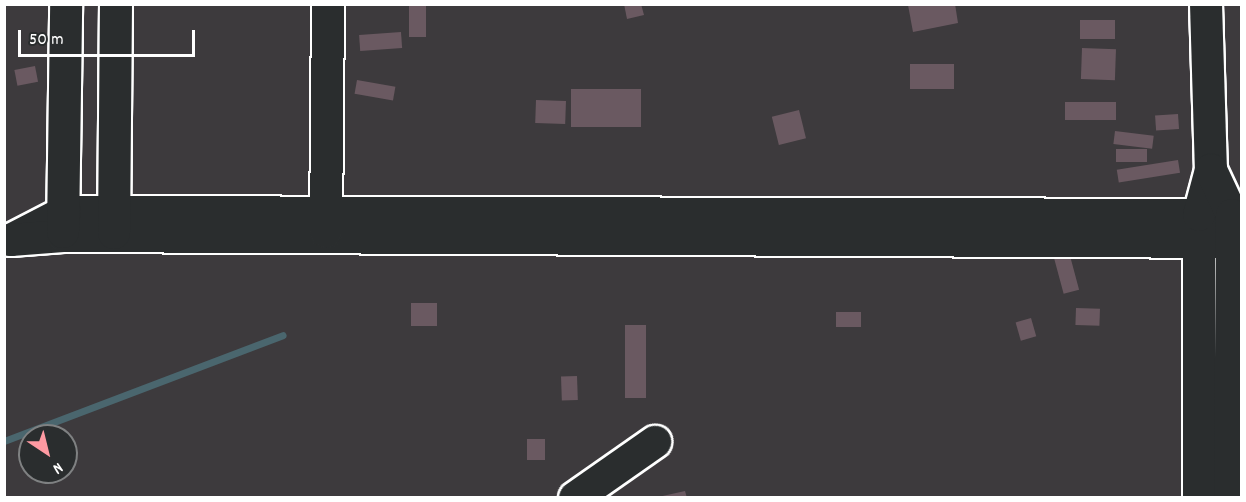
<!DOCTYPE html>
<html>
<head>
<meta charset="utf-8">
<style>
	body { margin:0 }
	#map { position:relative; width:1246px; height:502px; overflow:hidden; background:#3d3a3d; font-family:Dekko,sans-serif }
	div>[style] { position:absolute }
	.stream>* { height:7px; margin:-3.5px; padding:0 3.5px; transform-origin:3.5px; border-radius:3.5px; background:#4a666e }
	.building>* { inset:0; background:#6a5961; transform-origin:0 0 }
	.roads { filter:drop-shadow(2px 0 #fff) drop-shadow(-2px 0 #fff) drop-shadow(0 2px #fff) drop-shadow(0 -2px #fff) }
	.minor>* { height:32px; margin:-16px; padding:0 16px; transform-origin:16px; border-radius:16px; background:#2a2d2e }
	span { translate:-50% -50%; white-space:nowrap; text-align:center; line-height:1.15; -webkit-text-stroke:4.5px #2a2d2e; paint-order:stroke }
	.frame { position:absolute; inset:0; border:6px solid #fff; pointer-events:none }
	.north { position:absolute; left:18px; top:424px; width:60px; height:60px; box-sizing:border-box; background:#2a2d2e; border:2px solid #7f8182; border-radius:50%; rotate:145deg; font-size:16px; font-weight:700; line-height:24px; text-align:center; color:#fff }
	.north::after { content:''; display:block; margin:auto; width:21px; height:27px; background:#ff9aa2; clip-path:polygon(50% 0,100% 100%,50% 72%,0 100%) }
	.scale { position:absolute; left:18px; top:30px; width:177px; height:27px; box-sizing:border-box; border:3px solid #fff; border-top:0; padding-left:8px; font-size:18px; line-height:21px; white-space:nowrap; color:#fff; -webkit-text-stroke:4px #2a2d2e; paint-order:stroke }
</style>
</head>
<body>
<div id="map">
	<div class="stream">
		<i style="left:4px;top:441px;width:298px;rotate:-20.8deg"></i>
	</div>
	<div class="building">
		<i style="left:409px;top:4px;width:17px;height:33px"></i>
		<i style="clip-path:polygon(624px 4px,641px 4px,644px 15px,627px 19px)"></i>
		<i style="clip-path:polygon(955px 4px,958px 23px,913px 32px,908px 5px)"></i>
		<i style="left:1115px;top:20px;width:19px;height:35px;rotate:90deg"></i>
		<i style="left:401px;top:32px;width:16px;height:42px;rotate:86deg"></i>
		<i style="left:1082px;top:48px;width:34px;height:31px;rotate:2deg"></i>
		<i style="left:954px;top:64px;width:25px;height:44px;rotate:90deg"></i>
		<i style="left:35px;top:66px;width:16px;height:21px;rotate:79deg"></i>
		<i style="left:357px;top:80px;width:39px;height:14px;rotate:10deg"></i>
		<i style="left:571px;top:89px;width:70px;height:38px"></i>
		<i style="left:536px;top:100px;width:30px;height:23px;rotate:2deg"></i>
		<i style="left:1116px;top:102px;width:18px;height:51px;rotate:90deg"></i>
		<i style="left:799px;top:110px;width:29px;height:28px;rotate:76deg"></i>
		<i style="left:1178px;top:114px;width:15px;height:23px;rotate:86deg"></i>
		<i style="left:1115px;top:131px;width:39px;height:13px;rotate:7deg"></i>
		<i style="left:1116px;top:149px;width:31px;height:13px"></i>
		<i style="left:1178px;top:160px;width:13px;height:62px;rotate:81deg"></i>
		<i style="left:1069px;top:252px;width:39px;height:16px;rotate:75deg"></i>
		<i style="left:411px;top:303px;width:26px;height:23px"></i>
		<i style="left:1076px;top:308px;width:24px;height:17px;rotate:2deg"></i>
		<i style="left:836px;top:312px;width:25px;height:15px"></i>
		<i style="left:1031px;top:318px;width:19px;height:16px;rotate:74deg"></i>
		<i style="left:625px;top:325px;width:21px;height:73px"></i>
		<i style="left:577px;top:376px;width:24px;height:16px;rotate:88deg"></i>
		<i style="left:545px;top:439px;width:21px;height:18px;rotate:90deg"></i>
		<i style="clip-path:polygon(685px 491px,687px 498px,658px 498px,658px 497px)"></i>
	</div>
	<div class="roads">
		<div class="minor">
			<i style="left:1206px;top:4px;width:166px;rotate:88.3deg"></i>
			<i style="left:1232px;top:215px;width:1167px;rotate:-179.85deg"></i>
			<i style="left:65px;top:212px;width:61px;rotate:152.6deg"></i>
			<i style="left:11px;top:240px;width:52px;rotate:-4.4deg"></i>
			<i style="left:63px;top:236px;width:1179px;rotate:0.29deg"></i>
			<i style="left:63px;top:232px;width:228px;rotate:-89.2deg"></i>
			<i style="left:326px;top:232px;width:228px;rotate:-89.5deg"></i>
			<i style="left:114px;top:233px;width:229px;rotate:-89.5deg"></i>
			<i style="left:575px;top:498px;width:98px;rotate:-35deg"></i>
			<i style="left:1199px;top:498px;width:283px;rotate:-90deg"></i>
			<i style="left:1199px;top:215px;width:47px;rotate:-75.1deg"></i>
			<i style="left:1211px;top:170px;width:50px;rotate:65deg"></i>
			<i style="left:1232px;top:215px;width:283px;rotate:90.4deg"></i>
		</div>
	</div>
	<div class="frame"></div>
	<div class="north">N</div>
	<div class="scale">50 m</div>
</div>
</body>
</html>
